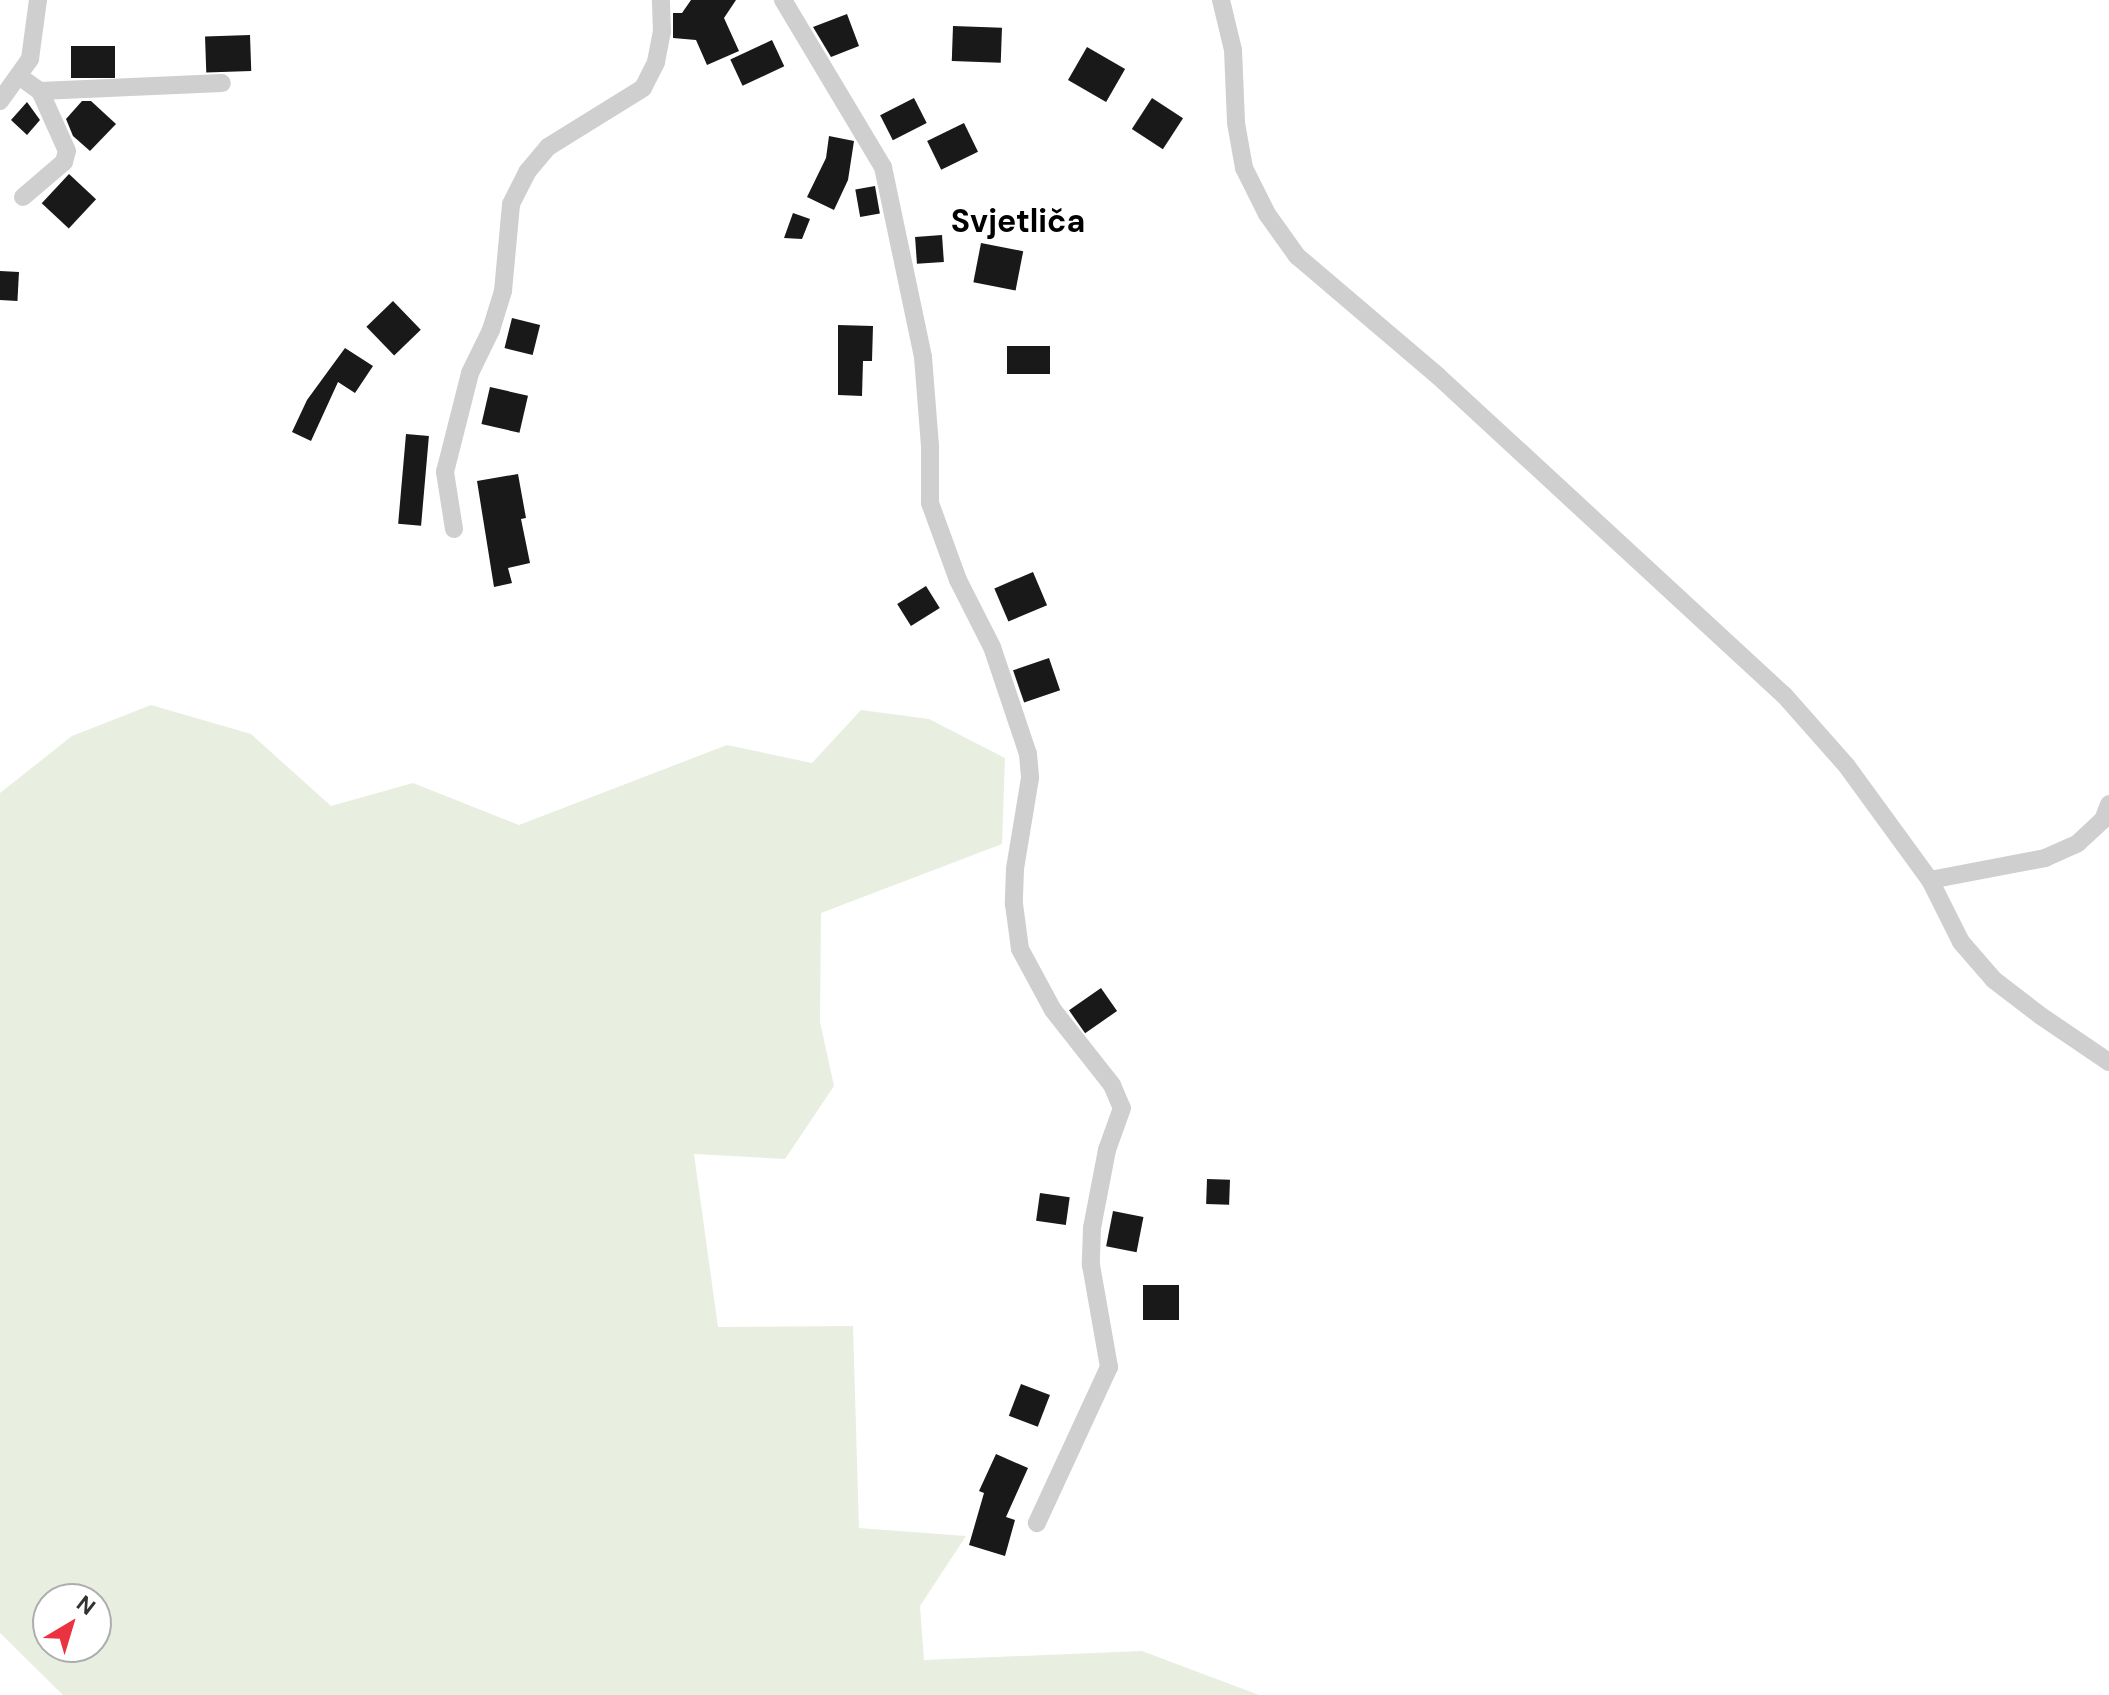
<!DOCTYPE html>
<html>
<head>
<meta charset="utf-8">
<style>
	body { margin:0 }
	#map { position:relative; width:2109px; height:1695px; overflow:hidden; background:#fff; font-family:"DM Sans",sans-serif }
	div>[style] { position:absolute }
	.green>* { inset:0; background:#e8efe0 }
	.building>* { inset:0; background:#191919; transform-origin:0 0 }
	.street>* { height:18px; margin:-9px; padding:0 9px; transform-origin:9px; border-radius:9px; background:#cfcfcf }
	span { translate:-50% -50%; white-space:nowrap; text-align:center; line-height:1.15; -webkit-text-stroke:8px #fff; paint-order:stroke }
	.quarter-label { font-size:32px; color:#000; font-weight:700 }
	.north { position:absolute; left:32px; top:1583px; width:80px; height:80px; box-sizing:border-box; background:#fff; border:2px solid #adadad; border-radius:50%; rotate:38deg; font-size:22px; font-weight:700; line-height:32px; text-align:center; color:#323232 }
	.north::after { content:''; display:block; margin:auto; width:28px; height:36px; background:#eb3240; clip-path:polygon(50% 0,100% 100%,50% 72%,0 100%) }
</style>
</head>
<body>
<div id="map">
	<div class="green">
		<i style="clip-path:polygon(evenodd,151px 705px,251px 734px,331px 806px,413px 783px,519px 825px,727px 745px,812px 763px,861px 710px,929px 719px,1005px 758px,1002px 844px,821px 913px,820px 1022px,834px 1086px,785px 1159px,694px 1154px,718px 1327px,853px 1326px,859px 1528px,966px 1536px,920px 1606px,924px 1660px,1142px 1651px,1259px 1695px,63px 1695px,0 1633px,0 793px,72px 736px,151px 705px,48px 1599px,96px 1599px,96px 1647px,48px 1647px,48px 1599px)"></i>
	</div>
	<div class="building">
		<i style="clip-path:polygon(691px 0,736px 0,724px 18px,739px 51px,707px 65px,696px 40px,673px 38px,673px 13px,682px 13px)"></i>
		<i style="clip-path:polygon(847px 14px,859px 46px,831px 57px,813px 27px)"></i>
		<i style="left:953px;top:26px;width:49px;height:35px;rotate:2deg"></i>
		<i style="left:250px;top:35px;width:36px;height:45px;rotate:88deg"></i>
		<i style="left:772px;top:40px;width:29px;height:46px;rotate:65deg"></i>
		<i style="left:71px;top:46px;width:44px;height:32px"></i>
		<i style="left:1087px;top:47px;width:44px;height:38px;rotate:30deg"></i>
		<i style="left:914px;top:98px;width:28px;height:38px;rotate:63deg"></i>
		<i style="left:1152px;top:98px;width:37px;height:37px;rotate:33deg"></i>
		<i style="clip-path:polygon(82px 101px,91px 101px,116px 124px,90px 151px,73px 136px,66px 119px)"></i>
		<i style="clip-path:polygon(27px 102px,40px 120px,27px 135px,11px 120px)"></i>
		<i style="left:964px;top:123px;width:32px;height:41px;rotate:64deg"></i>
		<i style="clip-path:polygon(829px 136px,854px 141px,848px 180px,834px 210px,807px 197px,826px 158px)"></i>
		<i style="left:69px;top:174px;width:37px;height:40px;rotate:43deg"></i>
		<i style="left:875px;top:186px;width:28px;height:20px;rotate:80deg"></i>
		<i style="clip-path:polygon(793px 213px,810px 219px,802px 239px,784px 238px)"></i>
		<i style="left:942px;top:235px;width:27px;height:27px;rotate:86deg"></i>
		<i style="left:981px;top:243px;width:43px;height:40px;rotate:11deg"></i>
		<i style="left:0;top:271px;width:19px;height:29px;rotate:3deg"></i>
		<i style="left:393px;top:301px;width:40px;height:37px;rotate:46deg"></i>
		<i style="left:512px;top:318px;width:29px;height:31px;rotate:14deg"></i>
		<i style="clip-path:polygon(838px 325px,873px 326px,872px 361px,863px 361px,862px 396px,838px 395px)"></i>
		<i style="left:1007px;top:346px;width:43px;height:28px"></i>
		<i style="clip-path:polygon(345px 348px,373px 366px,355px 393px,338px 382px,311px 441px,292px 432px,307px 400px)"></i>
		<i style="left:490px;top:387px;width:39px;height:38px;rotate:13deg"></i>
		<i style="left:406px;top:434px;width:23px;height:90px;rotate:5deg"></i>
		<i style="clip-path:polygon(518px 474px,526px 518px,521px 519px,530px 563px,508px 568px,512px 583px,494px 587px,477px 481px)"></i>
		<i style="left:1033px;top:572px;width:36px;height:42px;rotate:67deg"></i>
		<i style="left:926px;top:586px;width:26px;height:34px;rotate:58deg"></i>
		<i style="left:1049px;top:658px;width:34px;height:38px;rotate:71deg"></i>
		<i style="left:1101px;top:988px;width:28px;height:39px;rotate:55deg"></i>
		<i style="left:1207px;top:1179px;width:23px;height:25px;rotate:2deg"></i>
		<i style="left:1040px;top:1193px;width:30px;height:28px;rotate:8deg"></i>
		<i style="left:1113px;top:1211px;width:31px;height:36px;rotate:11deg"></i>
		<i style="left:1143px;top:1285px;width:36px;height:35px"></i>
		<i style="left:1021px;top:1384px;width:31px;height:34px;rotate:21deg"></i>
		<i style="clip-path:polygon(996px 1454px,1028px 1468px,1006px 1517px,1015px 1520px,1005px 1556px,969px 1545px,984px 1493px,979px 1491px)"></i>
	</div>
	<div class="street">
		<i style="left:783px;top:0;width:195px;rotate:59.1deg"></i>
		<i style="left:883px;top:167px;width:194px;rotate:78.1deg"></i>
		<i style="left:923px;top:357px;width:89px;rotate:85.5deg"></i>
		<i style="left:930px;top:446px;width:57px;rotate:90deg"></i>
		<i style="left:930px;top:503px;width:82px;rotate:70deg"></i>
		<i style="left:958px;top:580px;width:75px;rotate:63.1deg"></i>
		<i style="left:992px;top:647px;width:113px;rotate:71.4deg"></i>
		<i style="left:1028px;top:754px;width:24px;rotate:85deg"></i>
		<i style="left:1030px;top:778px;width:92px;rotate:99.4deg"></i>
		<i style="left:1015px;top:869px;width:35px;rotate:92deg"></i>
		<i style="left:1014px;top:904px;width:45px;rotate:82.4deg"></i>
		<i style="left:1020px;top:949px;width:69px;rotate:61.6deg"></i>
		<i style="left:1053px;top:1010px;width:95px;rotate:51.8deg"></i>
		<i style="left:1112px;top:1085px;width:25px;rotate:67deg"></i>
		<i style="left:1122px;top:1108px;width:45px;rotate:109.7deg"></i>
		<i style="left:1107px;top:1150px;width:79px;rotate:100.9deg"></i>
		<i style="left:1092px;top:1228px;width:37px;rotate:92deg"></i>
		<i style="left:1091px;top:1265px;width:104px;rotate:80deg"></i>
		<i style="left:1109px;top:1367px;width:172px;rotate:114.8deg"></i>
		<i style="left:1221px;top:0;width:51px;rotate:76.5deg"></i>
		<i style="left:1233px;top:50px;width:73px;rotate:87.6deg"></i>
		<i style="left:1236px;top:123px;width:46px;rotate:79.9deg"></i>
		<i style="left:1244px;top:168px;width:51px;rotate:63.4deg"></i>
		<i style="left:1267px;top:214px;width:52px;rotate:54.5deg"></i>
		<i style="left:1297px;top:256px;width:185px;rotate:40.4deg"></i>
		<i style="left:1438px;top:376px;width:471px;rotate:42.7deg"></i>
		<i style="left:1784px;top:695px;width:94px;rotate:48.5deg"></i>
		<i style="left:1846px;top:765px;width:142px;rotate:53.9deg"></i>
		<i style="left:1930px;top:880px;width:69px;rotate:63.4deg"></i>
		<i style="left:1961px;top:942px;width:50px;rotate:49deg"></i>
		<i style="left:1994px;top:980px;width:59px;rotate:37.5deg"></i>
		<i style="left:2041px;top:1016px;width:82px;rotate:34.1deg"></i>
		<i style="left:20px;top:77px;width:24px;rotate:35deg"></i>
		<i style="left:40px;top:91px;width:182px;rotate:-2.5deg"></i>
		<i style="left:0;top:101px;width:52px;rotate:-54.5deg"></i>
		<i style="left:30px;top:59px;width:60px;rotate:-82.3deg"></i>
		<i style="left:23px;top:197px;width:54px;rotate:-40.5deg"></i>
		<i style="left:64px;top:162px;width:11px;rotate:-75deg"></i>
		<i style="left:67px;top:151px;width:66px;rotate:-114.2deg"></i>
		<i style="left:454px;top:529px;width:58px;rotate:-99deg"></i>
		<i style="left:445px;top:472px;width:102px;rotate:-75.8deg"></i>
		<i style="left:470px;top:373px;width:48px;rotate:-64deg"></i>
		<i style="left:491px;top:330px;width:41px;rotate:-72.9deg"></i>
		<i style="left:503px;top:291px;width:87px;rotate:-84.7deg"></i>
		<i style="left:511px;top:204px;width:36px;rotate:-63deg"></i>
		<i style="left:527px;top:172px;width:33px;rotate:-50deg"></i>
		<i style="left:548px;top:147px;width:112px;rotate:-31.8deg"></i>
		<i style="left:643px;top:88px;width:29px;rotate:-63deg"></i>
		<i style="left:656px;top:62px;width:31px;rotate:-79deg"></i>
		<i style="left:662px;top:32px;width:32px;rotate:-92deg"></i>
		<i style="left:1930px;top:880px;width:117px;rotate:-10.8deg"></i>
		<i style="left:2045px;top:858px;width:36px;rotate:-24deg"></i>
		<i style="left:2078px;top:843px;width:34px;rotate:-43deg"></i>
		<i style="left:2103px;top:820px;width:17px;rotate:-69deg"></i>
	</div>
	<div class="quarter-label">
		<span style="left:1018px;top:221px">Svjetliča</span>
	</div>
	<div class="north">N</div>
</div>
</body>
</html>
